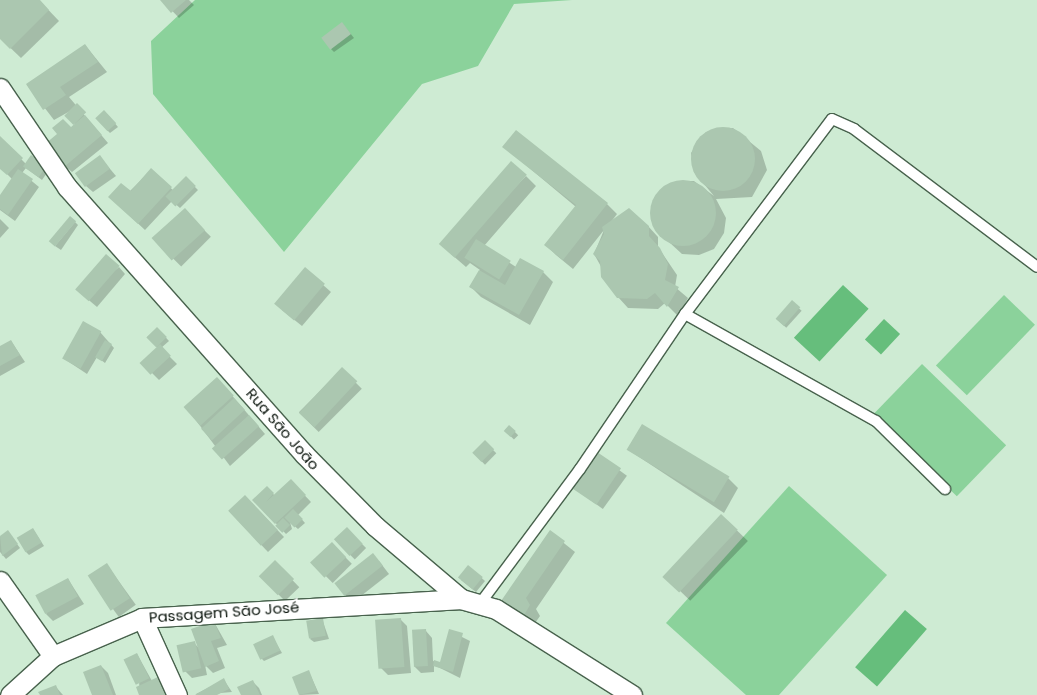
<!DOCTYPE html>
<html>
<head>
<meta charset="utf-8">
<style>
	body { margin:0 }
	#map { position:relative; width:1037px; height:695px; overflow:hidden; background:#ceebd3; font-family:Poppins,sans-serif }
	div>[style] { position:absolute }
	.green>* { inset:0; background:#8bd29b; transform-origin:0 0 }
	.water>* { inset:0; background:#66be7c; transform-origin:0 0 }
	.shadow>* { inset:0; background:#0003; transform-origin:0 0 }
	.building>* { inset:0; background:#abc7b0; transform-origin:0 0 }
	.round { border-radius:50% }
	.roads { filter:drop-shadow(1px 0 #48624d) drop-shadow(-1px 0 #48624d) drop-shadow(0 1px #48624d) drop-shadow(0 -1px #48624d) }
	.service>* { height:10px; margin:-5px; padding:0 5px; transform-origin:5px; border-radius:5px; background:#fff }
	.minor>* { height:19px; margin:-9.5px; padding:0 9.5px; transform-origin:9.5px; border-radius:9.5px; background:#fff }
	span { translate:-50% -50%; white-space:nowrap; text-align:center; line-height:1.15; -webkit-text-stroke:4px #fff; paint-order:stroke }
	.street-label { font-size:15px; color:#0a140c }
</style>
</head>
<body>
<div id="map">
	<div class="green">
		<i style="clip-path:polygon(195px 0,572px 0,514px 4px,478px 66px,422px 84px,284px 252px,153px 94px,151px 41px)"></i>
		<i style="left:1004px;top:295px;width:43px;height:98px;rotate:44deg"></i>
		<i style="left:922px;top:364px;width:117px;height:71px;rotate:44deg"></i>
		<i style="clip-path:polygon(789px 486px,887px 575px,779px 695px,746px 695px,666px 623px)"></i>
	</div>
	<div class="water">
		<i style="left:843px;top:285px;width:35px;height:72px;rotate:43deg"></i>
		<i style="left:884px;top:319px;width:22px;height:28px;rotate:43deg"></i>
		<i style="left:905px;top:610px;width:29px;height:76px;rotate:41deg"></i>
	</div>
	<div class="shadow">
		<i style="clip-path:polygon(0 0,39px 0,59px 21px,21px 58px,0 38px)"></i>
		<i style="clip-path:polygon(162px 0,189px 0,194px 5px,179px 18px)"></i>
		<i style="clip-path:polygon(342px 23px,354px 38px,334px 52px,331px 49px)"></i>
		<i style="clip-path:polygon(85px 45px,107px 72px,69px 97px,108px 143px,72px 172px,65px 166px,76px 125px,66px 115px,72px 110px,54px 120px,27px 85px)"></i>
		<i style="clip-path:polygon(107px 114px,118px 127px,110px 133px,107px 130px)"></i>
		<i style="clip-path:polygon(733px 128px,761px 151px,767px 170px,752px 197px,716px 199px,726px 218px,724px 233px,714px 249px,699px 255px,682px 254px,657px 231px,653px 202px,663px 188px,679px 181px,694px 181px,714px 196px,694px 172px,691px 153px,706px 132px)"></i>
		<i style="clip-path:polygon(0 138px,26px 164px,49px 170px,42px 180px,26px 168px,22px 173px,39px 187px,15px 221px,0 210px,0 197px,12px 179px,0 167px)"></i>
		<i style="clip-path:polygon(504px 147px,607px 204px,617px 214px,611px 222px,648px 226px,658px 237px,658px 247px,677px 275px,675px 287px,688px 298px,678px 316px,665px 303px,658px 309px,628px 308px,618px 297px,594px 254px,604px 230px,573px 269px,556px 255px,546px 245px,576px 207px)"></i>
		<i style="clip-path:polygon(100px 157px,116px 176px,93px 192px,86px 186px)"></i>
		<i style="clip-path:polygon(151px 170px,174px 191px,186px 178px,198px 190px,180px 208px,172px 201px,145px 230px,117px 204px)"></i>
		<i style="clip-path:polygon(526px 176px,536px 186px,484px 246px,516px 267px,543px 272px,553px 282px,530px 325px,481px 297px,471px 287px,480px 270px,470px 263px,466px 267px,451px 254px)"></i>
		<i style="left:184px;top:210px;width:38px;height:42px;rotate:45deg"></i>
		<i style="clip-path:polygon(0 219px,9px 228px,0 238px)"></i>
		<i style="clip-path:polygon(75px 222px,78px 225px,61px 250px,55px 246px)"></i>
		<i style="clip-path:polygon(119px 267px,125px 274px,97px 307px,84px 296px)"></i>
		<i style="clip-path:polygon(305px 269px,331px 292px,302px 326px,282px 310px)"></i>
		<i style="left:792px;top:302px;width:13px;height:23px;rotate:42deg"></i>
		<i style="clip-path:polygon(157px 328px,169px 341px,161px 348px,177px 364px,159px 380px,142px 363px,158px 348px,147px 337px)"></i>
		<i style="clip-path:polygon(100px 332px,114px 348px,105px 363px,97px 357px,87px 374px,63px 358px)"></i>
		<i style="clip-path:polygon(11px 341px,25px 362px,0 376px,0 347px)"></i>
		<i style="left:342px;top:369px;width:28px;height:61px;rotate:45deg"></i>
		<i style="clip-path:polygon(223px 385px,265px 434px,230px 466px,186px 407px)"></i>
		<i style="left:509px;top:426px;width:13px;height:6px;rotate:45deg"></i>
		<i style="left:485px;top:442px;width:16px;height:16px;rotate:45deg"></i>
		<i style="clip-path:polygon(627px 449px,728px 478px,738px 488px,724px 513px)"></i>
		<i style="left:597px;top:454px;width:37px;height:41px;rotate:36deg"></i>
		<i style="clip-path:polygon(291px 481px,311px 502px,298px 515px,305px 523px,298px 529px,290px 522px,292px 529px,286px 534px,254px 500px,267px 487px,275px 496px)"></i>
		<i style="clip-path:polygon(252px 503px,284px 537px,268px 552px,229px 511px)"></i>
		<i style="left:722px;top:516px;width:36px;height:83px;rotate:44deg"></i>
		<i style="clip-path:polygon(33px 529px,44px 546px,29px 555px,26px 552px)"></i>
		<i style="left:347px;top:529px;width:27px;height:16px;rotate:45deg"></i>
		<i style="clip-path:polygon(8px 532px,20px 548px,6px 559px,0 552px,0 537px)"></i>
		<i style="clip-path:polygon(550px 532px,575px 552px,536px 609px,540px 616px,533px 626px,503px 601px)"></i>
		<i style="left:332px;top:544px;width:28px;height:27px;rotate:45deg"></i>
		<i style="clip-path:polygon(379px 561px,389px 574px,352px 603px,336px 584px)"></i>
		<i style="left:275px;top:562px;width:35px;height:20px;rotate:46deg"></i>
		<i style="left:107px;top:565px;width:49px;height:21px;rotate:54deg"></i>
		<i style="clip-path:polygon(468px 566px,485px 581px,476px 592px,461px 580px)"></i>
		<i style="clip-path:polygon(68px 579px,84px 604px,53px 621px,46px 614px)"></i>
		<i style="clip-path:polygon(322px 619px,329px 639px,314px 642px,310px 639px)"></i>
		<i style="clip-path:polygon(400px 619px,407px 626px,411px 673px,388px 675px,381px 668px)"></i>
		<i style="clip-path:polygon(214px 622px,227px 645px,217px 648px,225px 668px,213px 673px,205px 665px,207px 675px,192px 678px,185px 671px,194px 643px,199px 648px)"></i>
		<i style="clip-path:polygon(426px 631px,432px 638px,433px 661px,441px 663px,450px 631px,470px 641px,460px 678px,434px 665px,434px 672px,421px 673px,414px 666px)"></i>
		<i style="clip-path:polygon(272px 636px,282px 653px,264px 661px,261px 658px)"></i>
		<i style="clip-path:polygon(137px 654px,152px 681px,158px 678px,169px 695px,140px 695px)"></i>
		<i style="clip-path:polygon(101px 666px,108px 673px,116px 695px,93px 695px)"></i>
		<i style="clip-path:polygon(309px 672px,319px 694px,300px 695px,294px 678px)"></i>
		<i style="clip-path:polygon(224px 680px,232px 692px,197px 695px,196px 694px)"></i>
		<i style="clip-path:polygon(252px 681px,259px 688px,262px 695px,243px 695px)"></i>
		<i style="clip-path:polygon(56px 687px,63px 695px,41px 695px)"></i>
	</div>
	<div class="building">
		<i style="clip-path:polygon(0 0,40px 0,49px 10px,10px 49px,0 39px)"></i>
		<i style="clip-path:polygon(160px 0,186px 0,171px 13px)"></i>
		<i style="left:342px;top:22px;width:15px;height:26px;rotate:53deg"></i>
		<i style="clip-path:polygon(85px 44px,98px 62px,60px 87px,66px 95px,43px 110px,26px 84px)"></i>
		<i style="left:77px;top:103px;width:13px;height:18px;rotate:45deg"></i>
		<i style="left:104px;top:110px;width:18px;height:12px;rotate:47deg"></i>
		<i style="clip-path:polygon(85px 115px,102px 135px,64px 167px,45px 144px,57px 134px,52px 128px,63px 119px,71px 127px)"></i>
		<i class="round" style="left:691px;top:127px;width:64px;height:64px"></i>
		<i style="clip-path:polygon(516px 130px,608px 203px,563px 260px,544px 245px,576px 205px,502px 147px)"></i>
		<i style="clip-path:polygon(0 136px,23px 158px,7px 175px,0 169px)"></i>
		<i style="left:31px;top:155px;width:19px;height:14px;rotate:35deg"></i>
		<i style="left:100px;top:155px;width:17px;height:31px;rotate:54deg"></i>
		<i style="left:511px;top:161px;width:21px;height:110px;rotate:41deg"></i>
		<i style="clip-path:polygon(151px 168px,172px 187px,138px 224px,108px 197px,121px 183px,131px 191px)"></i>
		<i style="clip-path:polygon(18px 169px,33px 179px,8px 215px,0 209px,0 195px)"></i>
		<i style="left:186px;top:176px;width:14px;height:29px;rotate:45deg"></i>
		<i class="round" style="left:650px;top:180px;width:66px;height:66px"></i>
		<i style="left:185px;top:208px;width:30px;height:45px;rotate:48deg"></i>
		<i style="clip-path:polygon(629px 208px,649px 226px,649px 236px,660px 248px,668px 264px,665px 280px,679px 287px,667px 307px,655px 293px,647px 299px,617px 298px,601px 277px,600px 261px,593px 254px,604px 234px,602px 227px)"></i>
		<i style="left:70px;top:216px;width:8px;height:33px;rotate:40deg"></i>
		<i style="left:476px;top:239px;width:41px;height:22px;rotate:32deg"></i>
		<i style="left:106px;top:254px;width:18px;height:47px;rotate:41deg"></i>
		<i style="clip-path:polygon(520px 258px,544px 271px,519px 315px,469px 287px,479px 270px,505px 285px)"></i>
		<i style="left:305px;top:267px;width:26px;height:48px;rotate:40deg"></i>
		<i style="left:792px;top:300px;width:11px;height:25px;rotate:41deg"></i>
		<i style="left:83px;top:321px;width:21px;height:43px;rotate:29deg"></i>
		<i style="left:157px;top:327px;width:14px;height:15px;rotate:45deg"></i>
		<i style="clip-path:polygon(11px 340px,20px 355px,0 366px,0 346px)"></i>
		<i style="left:105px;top:340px;width:8px;height:20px;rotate:30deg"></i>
		<i style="left:160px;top:344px;width:16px;height:28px;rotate:47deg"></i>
		<i style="left:342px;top:367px;width:21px;height:63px;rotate:43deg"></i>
		<i style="left:217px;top:377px;width:25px;height:45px;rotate:48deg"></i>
		<i style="left:234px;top:398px;width:16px;height:45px;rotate:47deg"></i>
		<i style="left:249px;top:415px;width:15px;height:50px;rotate:48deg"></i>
		<i style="left:642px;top:424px;width:102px;height:30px;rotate:31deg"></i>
		<i style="left:509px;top:425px;width:9px;height:8px;rotate:41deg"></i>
		<i style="left:485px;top:440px;width:13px;height:18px;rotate:45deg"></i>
		<i style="left:597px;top:452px;width:29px;height:44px;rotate:34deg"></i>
		<i style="clip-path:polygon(291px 479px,306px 495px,275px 524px,252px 500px,267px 486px,274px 493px,266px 502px)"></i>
		<i style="left:245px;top:495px;width:48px;height:23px;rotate:47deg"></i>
		<i style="left:293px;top:509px;width:14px;height:12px;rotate:45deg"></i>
		<i style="left:721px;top:514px;width:23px;height:86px;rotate:43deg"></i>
		<i style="left:283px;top:518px;width:10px;height:11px;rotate:45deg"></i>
		<i style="left:347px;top:527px;width:23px;height:18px;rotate:47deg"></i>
		<i style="left:33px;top:528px;width:17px;height:19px;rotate:59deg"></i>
		<i style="clip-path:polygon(8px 530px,18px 544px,2px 556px,0 536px)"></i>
		<i style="clip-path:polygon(550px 530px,565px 541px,526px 598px,530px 605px,523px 617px,501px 601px)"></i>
		<i style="left:332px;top:542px;width:21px;height:30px;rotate:47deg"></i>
		<i style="left:373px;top:553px;width:16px;height:49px;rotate:52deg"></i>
		<i style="left:275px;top:560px;width:27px;height:23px;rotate:45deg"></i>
		<i style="left:107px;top:563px;width:42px;height:23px;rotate:57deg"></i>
		<i style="left:468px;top:565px;width:19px;height:16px;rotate:39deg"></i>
		<i style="left:68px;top:578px;width:21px;height:37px;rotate:62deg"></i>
		<i style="left:323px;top:618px;width:18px;height:17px;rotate:81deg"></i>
		<i style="left:401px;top:618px;width:49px;height:26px;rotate:86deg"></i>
		<i style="clip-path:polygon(214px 621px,221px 638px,211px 641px,219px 661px,205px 667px,191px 629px)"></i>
		<i style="left:426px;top:629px;width:37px;height:14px;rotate:87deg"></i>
		<i style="clip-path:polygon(449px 629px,463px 633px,453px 672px,433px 666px,434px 660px,440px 662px)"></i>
		<i style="left:273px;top:635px;width:17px;height:22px;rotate:65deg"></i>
		<i style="left:195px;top:641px;width:28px;height:19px;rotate:77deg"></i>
		<i style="left:137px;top:653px;width:28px;height:15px;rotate:64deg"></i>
		<i style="clip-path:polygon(101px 665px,113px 695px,92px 695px,83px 672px)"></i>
		<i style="clip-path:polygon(309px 670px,317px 691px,299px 695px,292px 677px)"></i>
		<i style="clip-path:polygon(158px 677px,166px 695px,139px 695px,136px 687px)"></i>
		<i style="clip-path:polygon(224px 678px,229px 689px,217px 695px,195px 695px)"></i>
		<i style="clip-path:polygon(253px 680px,260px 695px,241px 695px,237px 687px)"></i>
		<i style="clip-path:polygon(56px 685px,60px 695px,40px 695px,38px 692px)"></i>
	</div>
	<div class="roads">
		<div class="service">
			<i style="left:685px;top:314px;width:219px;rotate:29.3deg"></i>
			<i style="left:876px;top:421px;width:97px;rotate:44.6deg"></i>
			<i style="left:479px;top:605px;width:169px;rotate:-53.4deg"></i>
			<i style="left:580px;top:469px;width:187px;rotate:-55.9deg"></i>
			<i style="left:685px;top:314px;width:244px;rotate:-53deg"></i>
			<i style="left:832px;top:119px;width:24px;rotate:24deg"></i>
			<i style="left:854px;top:129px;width:229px;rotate:37deg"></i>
		</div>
		<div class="minor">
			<i style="left:0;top:88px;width:120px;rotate:55.9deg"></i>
			<i style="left:67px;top:187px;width:357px;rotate:48.4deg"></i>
			<i style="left:304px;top:454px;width:101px;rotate:45.4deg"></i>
			<i style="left:375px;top:526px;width:113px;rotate:40.3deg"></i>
			<i style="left:461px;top:599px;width:36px;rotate:16deg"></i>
			<i style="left:496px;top:609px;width:161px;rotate:32.3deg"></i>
			<i style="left:0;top:581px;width:92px;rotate:54.8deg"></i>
			<i style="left:142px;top:618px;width:85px;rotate:65.6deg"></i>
			<i style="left:10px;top:695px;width:58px;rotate:-42.2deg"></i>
			<i style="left:53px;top:656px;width:97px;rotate:-23.1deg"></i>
			<i style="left:142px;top:618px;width:320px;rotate:-3.4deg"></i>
		</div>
	</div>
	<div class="street-label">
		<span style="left:283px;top:429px;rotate:49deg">Rua São João</span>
		<span style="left:224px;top:612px;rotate:-4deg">Passagem São José</span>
	</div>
</div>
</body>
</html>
